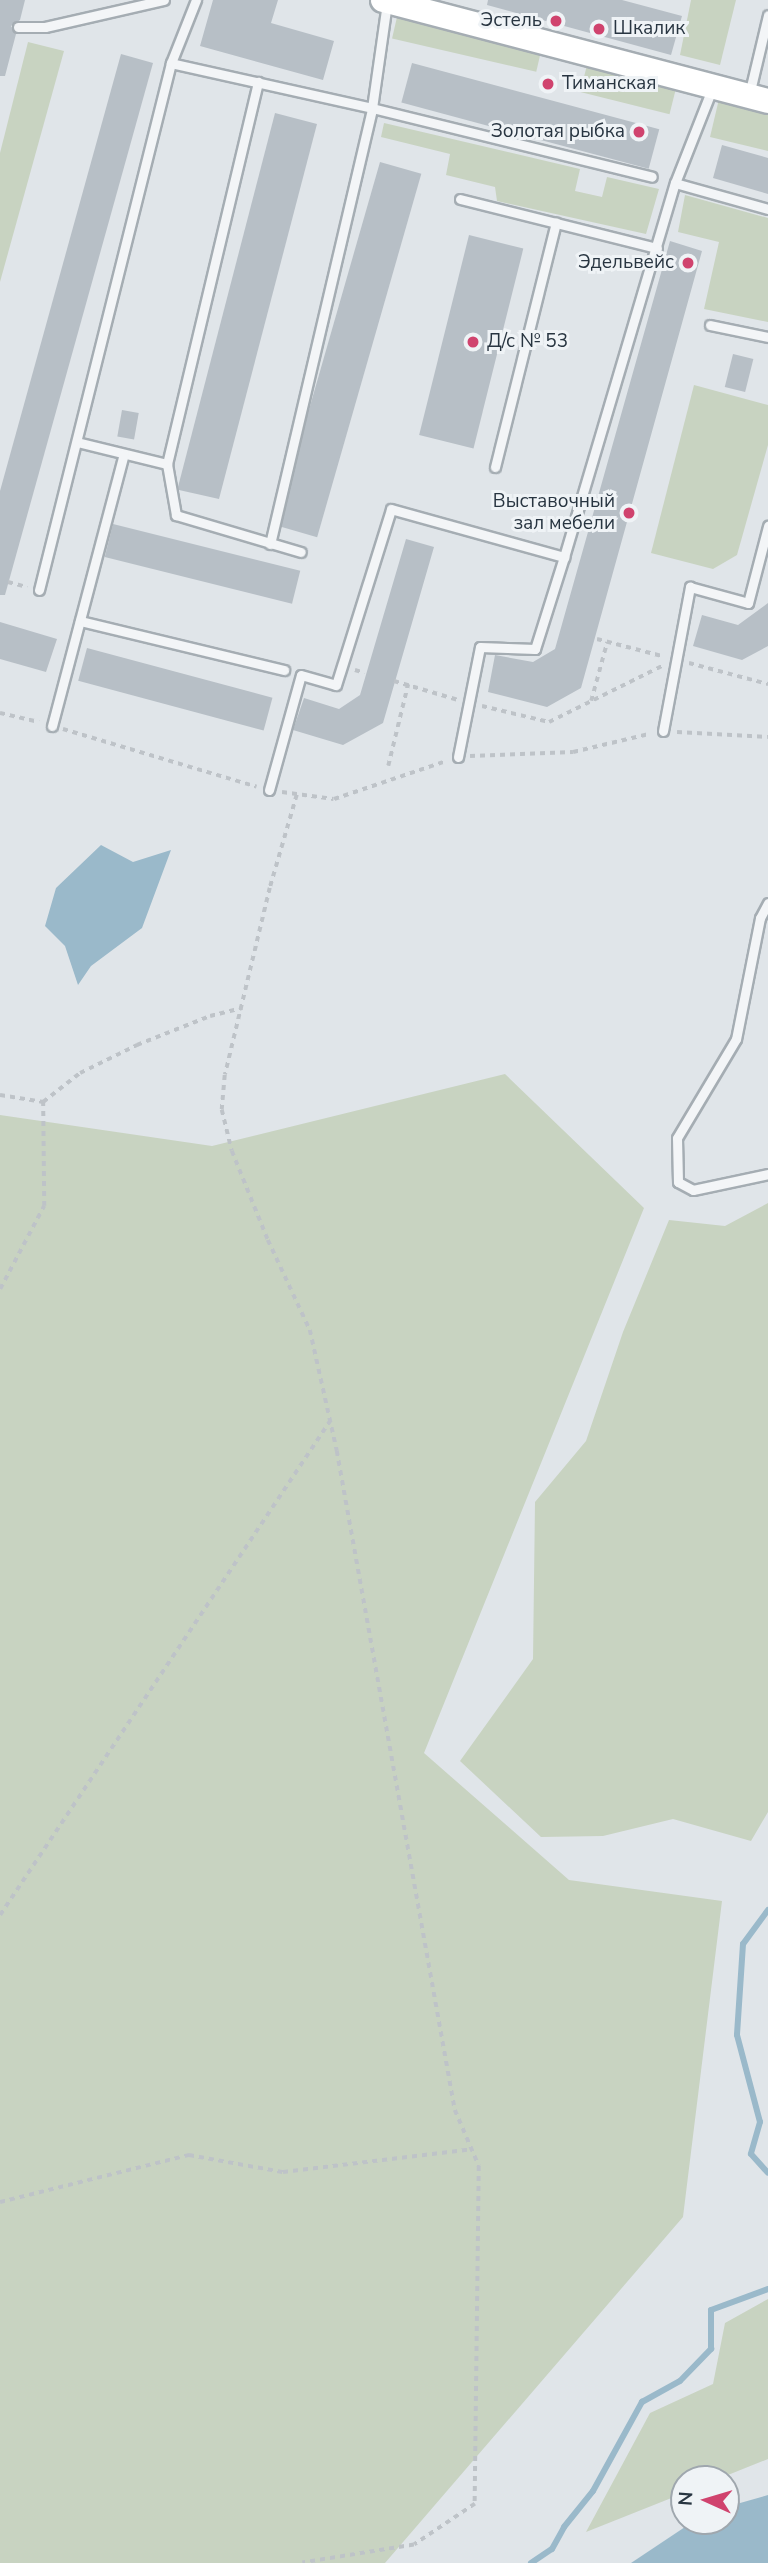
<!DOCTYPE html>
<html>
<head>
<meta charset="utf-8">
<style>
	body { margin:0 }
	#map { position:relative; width:768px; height:2563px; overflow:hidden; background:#e0e5e9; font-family:"Nunito Sans",sans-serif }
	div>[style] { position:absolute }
	.green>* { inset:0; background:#c8d3c1; transform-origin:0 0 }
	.water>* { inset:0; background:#9ab9ca }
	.stream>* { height:6px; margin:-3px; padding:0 3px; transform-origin:3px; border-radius:3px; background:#9ab9ca }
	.building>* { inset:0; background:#b7bfc6; transform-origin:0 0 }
	.path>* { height:3.5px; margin-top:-1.75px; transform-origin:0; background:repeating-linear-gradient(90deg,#bec3c8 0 5px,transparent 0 10px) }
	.roads { filter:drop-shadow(2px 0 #a5adb3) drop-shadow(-2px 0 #a5adb3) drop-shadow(0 2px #a5adb3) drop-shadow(0 -2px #a5adb3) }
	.lane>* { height:9px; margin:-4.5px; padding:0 4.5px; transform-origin:4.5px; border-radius:4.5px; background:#f3f5f7 }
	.secondary>* { height:24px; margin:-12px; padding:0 12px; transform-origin:12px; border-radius:12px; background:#fff }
	.dots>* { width:19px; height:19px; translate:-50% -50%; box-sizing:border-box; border:4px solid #eff3f6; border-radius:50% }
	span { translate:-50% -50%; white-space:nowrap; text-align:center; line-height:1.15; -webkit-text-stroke:6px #eff3f6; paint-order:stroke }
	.poi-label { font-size:19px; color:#283541 }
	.right { translate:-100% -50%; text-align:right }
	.left { translate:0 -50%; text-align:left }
	.north { position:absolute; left:670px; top:2465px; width:70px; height:70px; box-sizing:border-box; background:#eff3f6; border:2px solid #9fa7ae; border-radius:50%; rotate:274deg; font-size:19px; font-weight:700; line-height:28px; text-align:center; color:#283541 }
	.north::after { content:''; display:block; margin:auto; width:24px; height:32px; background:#d0436e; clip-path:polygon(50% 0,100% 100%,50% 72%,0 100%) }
</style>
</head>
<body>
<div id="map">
	<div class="green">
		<i style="clip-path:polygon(691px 0,736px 0,720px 65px,680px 55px)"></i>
		<i style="left:397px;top:17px;width:148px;height:22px;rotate:13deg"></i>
		<i style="clip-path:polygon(28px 42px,64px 51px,0 282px,0 153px)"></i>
		<i style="left:588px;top:61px;width:92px;height:32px;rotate:14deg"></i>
		<i style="clip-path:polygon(719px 99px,768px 111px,768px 151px,710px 137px)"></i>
		<i style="clip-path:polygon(384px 123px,580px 169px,575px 191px,602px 197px,607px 177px,659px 189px,646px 234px,497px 201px,495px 187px,446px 175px,450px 154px,381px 137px)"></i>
		<i style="clip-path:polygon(685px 195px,768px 218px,768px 322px,704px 309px,719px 242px,678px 232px)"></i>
		<i style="clip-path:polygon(694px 385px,768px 405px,768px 445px,737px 555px,713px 569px,651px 553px)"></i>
		<i style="clip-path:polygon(505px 1074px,644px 1208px,424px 1753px,569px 1880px,722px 1901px,683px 2217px,385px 2563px,0 2563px,0 1115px,212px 1146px)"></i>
		<i style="clip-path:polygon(768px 1203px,768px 1812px,751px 1841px,673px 1819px,603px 1836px,541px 1837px,460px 1761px,533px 1659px,535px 1502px,586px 1441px,623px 1332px,669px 1220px,725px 1226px)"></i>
		<i style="clip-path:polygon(768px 2299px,768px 2459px,718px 2479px,684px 2479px,684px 2493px,586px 2532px,650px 2413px,713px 2384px,725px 2323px)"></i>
	</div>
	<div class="water">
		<i style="clip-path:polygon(101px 845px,133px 862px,171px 850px,142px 928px,91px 966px,78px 985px,65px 946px,45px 926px,56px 888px)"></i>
		<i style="clip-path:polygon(768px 2495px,768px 2563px,631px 2563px,694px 2521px,726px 2521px,726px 2507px)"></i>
	</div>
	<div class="stream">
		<i style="left:768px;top:1910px;width:42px;rotate:126.3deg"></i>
		<i style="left:743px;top:1944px;width:91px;rotate:93.8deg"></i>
		<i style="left:737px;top:2035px;width:90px;rotate:75.2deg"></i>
		<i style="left:760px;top:2122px;width:33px;rotate:106deg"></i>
		<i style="left:751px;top:2154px;width:25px;rotate:48deg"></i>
		<i style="left:531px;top:2563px;width:25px;rotate:-34deg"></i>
		<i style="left:552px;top:2549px;width:25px;rotate:-61deg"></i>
		<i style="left:564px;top:2527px;width:46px;rotate:-51.1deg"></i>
		<i style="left:593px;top:2491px;width:102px;rotate:-61.2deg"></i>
		<i style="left:642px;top:2402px;width:43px;rotate:-28.9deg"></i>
		<i style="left:680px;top:2381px;width:45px;rotate:-45.9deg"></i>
		<i style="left:711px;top:2349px;width:39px;rotate:-90deg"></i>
		<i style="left:711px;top:2310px;width:61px;rotate:-20.2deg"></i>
	</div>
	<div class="building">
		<i style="clip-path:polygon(0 0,25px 0,20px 20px,11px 26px,16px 34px,5px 76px,0 76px)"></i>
		<i style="clip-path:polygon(213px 0,278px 0,271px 23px,334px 41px,323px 80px,200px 46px)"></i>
		<i style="clip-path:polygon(488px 0,622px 0,682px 16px,671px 55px,487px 5px)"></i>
		<i style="clip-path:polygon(121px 54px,153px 63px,5px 595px,0 595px,0 491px)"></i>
		<i style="left:412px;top:63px;width:256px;height:41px;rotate:15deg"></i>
		<i style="clip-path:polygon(275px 113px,317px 124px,219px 499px,179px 490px,178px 487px)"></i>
		<i style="clip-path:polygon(722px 145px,768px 158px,768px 194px,713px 178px)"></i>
		<i style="left:380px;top:162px;width:43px;height:378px;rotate:16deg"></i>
		<i style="left:469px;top:235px;width:56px;height:206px;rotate:14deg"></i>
		<i style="clip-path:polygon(670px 241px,702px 251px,581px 688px,547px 707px,488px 692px,495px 655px,533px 662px,555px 649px)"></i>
		<i style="left:733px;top:354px;width:21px;height:34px;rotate:14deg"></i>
		<i style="left:122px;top:410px;width:17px;height:27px;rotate:10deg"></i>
		<i style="left:113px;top:524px;width:193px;height:34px;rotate:14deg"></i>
		<i style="clip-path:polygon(406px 539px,434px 547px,383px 723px,343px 745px,293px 730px,304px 698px,339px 709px,360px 695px)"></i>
		<i style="clip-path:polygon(768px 603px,768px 646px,742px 660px,693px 646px,702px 615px,738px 625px)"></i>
		<i style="clip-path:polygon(0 622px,57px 639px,46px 672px,0 659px)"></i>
		<i style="left:87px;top:648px;width:192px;height:34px;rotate:15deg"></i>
	</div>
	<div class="path">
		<i style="left:8px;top:582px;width:20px;rotate:15deg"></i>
		<i style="left:597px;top:639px;width:67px;rotate:14.7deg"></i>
		<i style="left:689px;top:663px;width:82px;rotate:14.9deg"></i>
		<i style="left:355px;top:670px;width:10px;rotate:17deg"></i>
		<i style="left:394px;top:681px;width:67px;rotate:16.5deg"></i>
		<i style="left:591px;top:701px;width:61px;rotate:-74.8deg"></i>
		<i style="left:482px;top:706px;width:69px;rotate:13.4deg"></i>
		<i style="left:549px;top:722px;width:126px;rotate:-26.4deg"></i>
		<i style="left:0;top:713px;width:40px;rotate:13deg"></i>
		<i style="left:63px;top:729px;width:202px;rotate:16.6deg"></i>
		<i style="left:677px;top:732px;width:91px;rotate:3.1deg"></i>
		<i style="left:470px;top:756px;width:103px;rotate:-2.2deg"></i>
		<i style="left:573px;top:752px;width:78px;rotate:-13.3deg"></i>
		<i style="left:388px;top:766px;width:84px;rotate:-76.3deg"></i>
		<i style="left:282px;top:792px;width:52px;rotate:7.7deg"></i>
		<i style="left:334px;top:799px;width:118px;rotate:-18.7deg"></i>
		<i style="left:297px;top:795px;width:97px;rotate:106.2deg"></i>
		<i style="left:270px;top:888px;width:192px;rotate:103.5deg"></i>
		<i style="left:225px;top:1075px;width:35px;rotate:95deg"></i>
		<i style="left:222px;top:1110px;width:42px;rotate:76.3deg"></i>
		<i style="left:232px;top:1151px;width:96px;rotate:68deg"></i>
		<i style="left:268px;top:1240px;width:99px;rotate:65deg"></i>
		<i style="left:310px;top:1330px;width:124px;rotate:77.4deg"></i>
		<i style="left:337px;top:1451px;width:669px;rotate:79.85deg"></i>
		<i style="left:455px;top:2110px;width:61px;rotate:66.8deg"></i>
		<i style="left:479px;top:2166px;width:338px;rotate:90.7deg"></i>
		<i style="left:475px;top:2504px;width:73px;rotate:146.1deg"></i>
		<i style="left:414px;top:2545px;width:113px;rotate:170.9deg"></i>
		<i style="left:0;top:1095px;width:44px;rotate:9.2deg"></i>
		<i style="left:43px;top:1102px;width:47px;rotate:-38.1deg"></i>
		<i style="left:80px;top:1073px;width:64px;rotate:-26.2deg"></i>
		<i style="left:137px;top:1045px;width:79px;rotate:-21.7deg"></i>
		<i style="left:210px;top:1016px;width:33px;rotate:-14deg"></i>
		<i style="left:0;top:1289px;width:94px;rotate:-62.1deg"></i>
		<i style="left:44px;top:1206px;width:104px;rotate:-90.6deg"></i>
		<i style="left:0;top:1915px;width:594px;rotate:-56.26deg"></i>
		<i style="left:0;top:2202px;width:195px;rotate:-14deg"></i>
		<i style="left:189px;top:2155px;width:96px;rotate:10.3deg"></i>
		<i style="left:283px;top:2172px;width:190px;rotate:-6.9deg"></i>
	</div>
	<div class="roads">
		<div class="lane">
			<i style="left:18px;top:27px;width:27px"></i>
			<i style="left:45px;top:27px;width:122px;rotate:-12.8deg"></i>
			<i style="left:171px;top:63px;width:206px;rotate:12.6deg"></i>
			<i style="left:372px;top:108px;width:288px;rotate:13.8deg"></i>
			<i style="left:712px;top:89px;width:101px;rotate:111.5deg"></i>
			<i style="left:675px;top:183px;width:97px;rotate:15.6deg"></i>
			<i style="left:749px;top:95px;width:82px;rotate:-76.6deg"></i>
			<i style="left:460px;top:199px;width:203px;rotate:14deg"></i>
			<i style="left:710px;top:325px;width:59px;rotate:11.7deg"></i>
			<i style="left:77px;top:442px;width:93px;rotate:13.7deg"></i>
			<i style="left:167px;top:464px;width:52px;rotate:80deg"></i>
			<i style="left:176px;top:515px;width:130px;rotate:16.5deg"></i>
			<i style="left:167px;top:464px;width:393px;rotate:-76.6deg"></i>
			<i style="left:495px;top:467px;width:252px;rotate:-76deg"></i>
			<i style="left:270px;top:544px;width:448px;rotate:-76.8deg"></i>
			<i style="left:372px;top:108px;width:107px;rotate:-81.9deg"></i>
			<i style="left:39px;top:590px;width:543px;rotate:-75.94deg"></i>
			<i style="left:171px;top:63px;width:68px;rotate:-68.4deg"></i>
			<i style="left:80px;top:621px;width:210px;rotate:13.5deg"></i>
			<i style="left:52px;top:726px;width:281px;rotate:-75.2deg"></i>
			<i style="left:663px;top:731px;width:147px;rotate:-79.4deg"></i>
			<i style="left:690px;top:587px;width:60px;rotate:15.4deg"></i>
			<i style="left:748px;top:603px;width:80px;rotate:-75.4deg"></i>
			<i style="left:458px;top:757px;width:112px;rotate:-78.7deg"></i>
			<i style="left:480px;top:647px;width:55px;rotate:2.1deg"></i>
			<i style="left:535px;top:649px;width:96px;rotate:-72.5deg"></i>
			<i style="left:269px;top:790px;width:119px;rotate:-74.5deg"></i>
			<i style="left:301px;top:675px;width:36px;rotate:16deg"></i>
			<i style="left:336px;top:685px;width:184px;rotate:-72.6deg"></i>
			<i style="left:391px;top:509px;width:180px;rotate:15.5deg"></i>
			<i style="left:564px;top:557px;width:390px;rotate:-73.5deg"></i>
			<i style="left:768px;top:903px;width:17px;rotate:118deg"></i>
			<i style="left:760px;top:918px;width:123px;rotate:101.2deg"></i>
			<i style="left:736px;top:1039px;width:115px;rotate:120.8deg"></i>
			<i style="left:677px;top:1138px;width:44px;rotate:88.7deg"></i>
			<i style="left:678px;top:1182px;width:17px;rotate:28deg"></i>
			<i style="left:693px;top:1190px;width:77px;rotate:-12deg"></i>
		</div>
		<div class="secondary">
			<i style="left:383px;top:0;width:398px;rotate:14.7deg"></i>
		</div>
	</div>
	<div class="dots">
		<i style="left:556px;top:21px;background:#d0436e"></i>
		<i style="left:599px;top:29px;background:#d0436e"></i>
		<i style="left:548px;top:84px;background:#d0436e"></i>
		<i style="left:639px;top:132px;background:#d0436e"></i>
		<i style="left:688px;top:263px;background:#d0436e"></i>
		<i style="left:473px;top:342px;background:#d0436e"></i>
		<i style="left:629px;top:513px;background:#d0436e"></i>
	</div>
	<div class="poi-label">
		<span class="right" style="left:542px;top:21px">Эстель</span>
		<span class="left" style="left:613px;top:29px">Шкалик</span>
		<span class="left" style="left:562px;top:84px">Тиманская</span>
		<span class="right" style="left:625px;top:132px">Золотая рыбка</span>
		<span class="right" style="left:674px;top:263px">Эдельвейс</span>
		<span class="left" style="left:487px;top:342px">Д/с № 53</span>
		<span class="right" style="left:615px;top:513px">Выставочный<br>зал мебели</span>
	</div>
	<div class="north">N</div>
</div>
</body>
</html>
